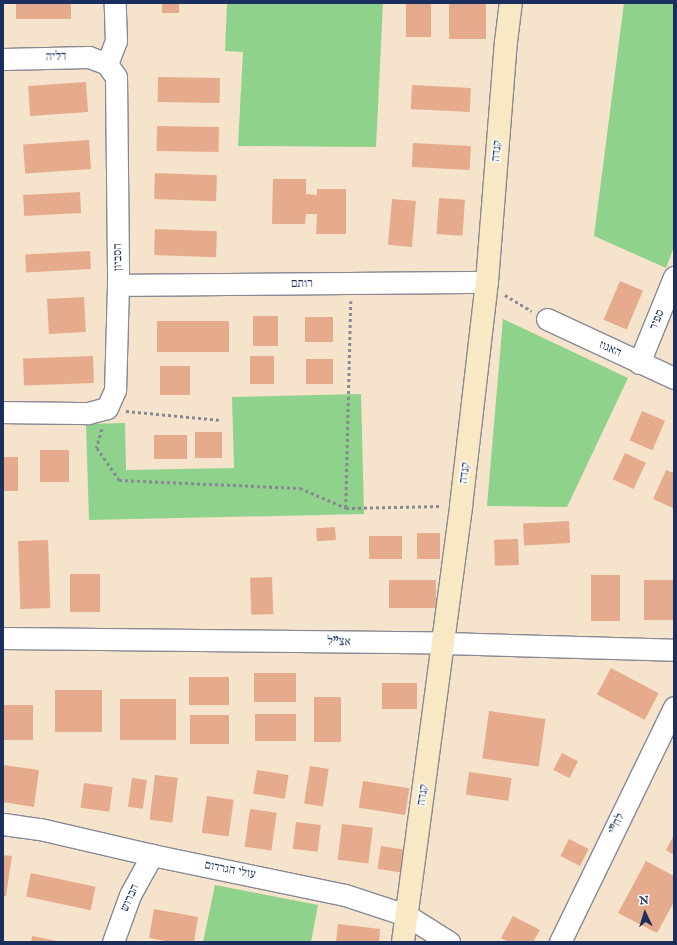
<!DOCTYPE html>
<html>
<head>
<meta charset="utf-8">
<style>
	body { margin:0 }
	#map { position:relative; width:677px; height:945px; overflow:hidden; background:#f5e3cc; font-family:"IM FELL English","Frank Ruhl Libre",serif }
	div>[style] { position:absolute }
	.green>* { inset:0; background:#8fd28b }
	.building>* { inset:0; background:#e6ab8d; transform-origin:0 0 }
	.path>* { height:2.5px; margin-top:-1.25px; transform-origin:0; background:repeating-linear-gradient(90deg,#888995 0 3px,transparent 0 6px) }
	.roads { filter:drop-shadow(1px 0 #888995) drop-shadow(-1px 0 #888995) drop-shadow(0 1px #888995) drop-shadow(0 -1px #888995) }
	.street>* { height:21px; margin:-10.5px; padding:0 10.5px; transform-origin:10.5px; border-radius:10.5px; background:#fff }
	.secondary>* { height:22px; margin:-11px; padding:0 11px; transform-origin:11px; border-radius:11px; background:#f8e8c3 }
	span { translate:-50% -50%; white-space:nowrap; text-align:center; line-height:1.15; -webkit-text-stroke:3px #fff; paint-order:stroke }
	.street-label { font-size:12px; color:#1b2f5e }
	.frame { position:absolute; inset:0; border:4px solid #1b2f5e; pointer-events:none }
	.north { position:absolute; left:625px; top:893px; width:40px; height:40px; -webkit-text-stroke:3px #fff; paint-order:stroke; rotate:356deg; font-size:11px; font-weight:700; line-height:16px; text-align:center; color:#1b2f5e }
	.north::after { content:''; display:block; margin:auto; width:14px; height:18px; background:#1b2f5e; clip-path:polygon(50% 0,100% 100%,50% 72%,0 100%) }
</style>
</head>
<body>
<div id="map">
	<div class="green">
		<i style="clip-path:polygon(227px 3px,383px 3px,376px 147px,238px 146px,243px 52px,225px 51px)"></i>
		<i style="clip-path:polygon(624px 3px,674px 3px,674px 247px,666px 268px,594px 236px)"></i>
		<i style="clip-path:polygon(503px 319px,628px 378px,567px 507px,487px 506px)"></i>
		<i style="clip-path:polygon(361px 394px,364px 514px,89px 520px,86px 424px,125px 423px,126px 470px,234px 468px,232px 397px)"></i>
		<i style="clip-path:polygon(215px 885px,318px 905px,311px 942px,203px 942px)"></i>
	</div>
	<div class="building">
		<i style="left:16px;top:3px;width:55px;height:16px"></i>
		<i style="left:162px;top:3px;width:17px;height:10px"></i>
		<i style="left:406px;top:3px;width:25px;height:34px"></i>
		<i style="left:449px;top:3px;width:37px;height:36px"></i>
		<i style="left:158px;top:77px;width:62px;height:25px;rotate:1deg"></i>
		<i style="left:86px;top:82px;width:30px;height:58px;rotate:86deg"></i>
		<i style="left:412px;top:85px;width:59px;height:24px;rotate:3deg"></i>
		<i style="left:157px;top:126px;width:62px;height:25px;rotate:1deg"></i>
		<i style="left:89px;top:140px;width:29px;height:66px;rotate:86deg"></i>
		<i style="left:413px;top:143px;width:58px;height:24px;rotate:3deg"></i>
		<i style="left:155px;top:173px;width:62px;height:26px;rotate:2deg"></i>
		<i style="clip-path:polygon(273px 179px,306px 179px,306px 194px,317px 195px,317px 189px,346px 189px,346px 234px,316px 234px,317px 214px,306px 214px,305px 224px,272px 224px)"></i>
		<i style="left:80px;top:192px;width:21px;height:57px;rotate:87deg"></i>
		<i style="left:439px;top:198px;width:26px;height:36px;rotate:4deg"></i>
		<i style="left:392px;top:199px;width:24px;height:46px;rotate:5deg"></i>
		<i style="left:155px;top:229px;width:62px;height:26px;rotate:2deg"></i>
		<i style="left:90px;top:251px;width:18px;height:65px;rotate:87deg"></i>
		<i style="left:620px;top:281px;width:25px;height:42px;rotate:23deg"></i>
		<i style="left:84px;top:297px;width:35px;height:37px;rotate:87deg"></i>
		<i style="left:253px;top:316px;width:25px;height:30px"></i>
		<i style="left:305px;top:317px;width:28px;height:25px"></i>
		<i style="left:229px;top:321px;width:31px;height:72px;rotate:90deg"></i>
		<i style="left:93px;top:356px;width:27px;height:70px;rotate:88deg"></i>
		<i style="left:250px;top:356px;width:24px;height:28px"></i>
		<i style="left:306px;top:359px;width:27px;height:25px"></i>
		<i style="left:160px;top:366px;width:30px;height:29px"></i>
		<i style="left:642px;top:411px;width:25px;height:32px;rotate:23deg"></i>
		<i style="left:195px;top:432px;width:27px;height:26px"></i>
		<i style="left:154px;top:435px;width:33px;height:24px"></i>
		<i style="left:40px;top:450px;width:29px;height:32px"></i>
		<i style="left:625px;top:453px;width:23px;height:29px;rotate:25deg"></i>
		<i style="left:3px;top:457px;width:15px;height:34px"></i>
		<i style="clip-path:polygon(666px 470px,674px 473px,673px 508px,653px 499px)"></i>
		<i style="left:569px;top:521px;width:22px;height:46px;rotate:87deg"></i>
		<i style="left:335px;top:527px;width:13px;height:19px;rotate:86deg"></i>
		<i style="left:440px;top:533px;width:26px;height:23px;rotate:90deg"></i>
		<i style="left:402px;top:536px;width:23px;height:33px;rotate:90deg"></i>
		<i style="left:518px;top:539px;width:26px;height:24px;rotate:88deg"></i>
		<i style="left:48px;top:540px;width:68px;height:30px;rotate:88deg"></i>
		<i style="left:100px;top:574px;width:38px;height:30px;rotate:90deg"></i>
		<i style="left:591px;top:575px;width:29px;height:46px"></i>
		<i style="left:272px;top:577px;width:37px;height:22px;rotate:88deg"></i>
		<i style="left:436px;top:580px;width:28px;height:47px;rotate:90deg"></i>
		<i style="left:674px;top:580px;width:40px;height:30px;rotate:90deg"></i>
		<i style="left:611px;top:668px;width:54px;height:30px;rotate:28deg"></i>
		<i style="left:254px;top:673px;width:42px;height:29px"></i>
		<i style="left:189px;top:677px;width:40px;height:28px"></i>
		<i style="left:382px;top:683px;width:35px;height:26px"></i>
		<i style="left:55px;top:690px;width:47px;height:42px"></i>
		<i style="left:314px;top:697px;width:27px;height:45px"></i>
		<i style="left:120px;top:699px;width:56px;height:41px"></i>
		<i style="left:3px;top:705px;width:30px;height:35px"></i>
		<i style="left:489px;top:711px;width:57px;height:48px;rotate:8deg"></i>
		<i style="left:255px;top:714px;width:41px;height:27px"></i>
		<i style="left:190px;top:715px;width:39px;height:29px"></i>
		<i style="left:562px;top:753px;width:18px;height:19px;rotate:27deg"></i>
		<i style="clip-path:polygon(3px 765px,39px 770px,34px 807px,3px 802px)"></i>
		<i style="left:310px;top:766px;width:19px;height:38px;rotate:9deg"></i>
		<i style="left:257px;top:770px;width:32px;height:24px;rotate:9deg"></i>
		<i style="left:469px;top:772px;width:43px;height:23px;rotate:8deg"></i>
		<i style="left:155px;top:775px;width:23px;height:45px;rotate:7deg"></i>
		<i style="left:132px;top:778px;width:15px;height:29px;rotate:8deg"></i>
		<i style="left:363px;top:781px;width:47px;height:27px;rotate:9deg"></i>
		<i style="left:84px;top:783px;width:29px;height:25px;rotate:8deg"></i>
		<i style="left:207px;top:796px;width:27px;height:37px;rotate:8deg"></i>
		<i style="left:250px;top:809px;width:27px;height:38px;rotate:8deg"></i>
		<i style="left:296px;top:822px;width:25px;height:27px;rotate:7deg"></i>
		<i style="left:342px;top:824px;width:31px;height:36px;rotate:7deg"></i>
		<i style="clip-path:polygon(674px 835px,674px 855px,666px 850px)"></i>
		<i style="left:569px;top:839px;width:22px;height:19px;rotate:27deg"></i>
		<i style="left:381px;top:846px;width:25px;height:23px;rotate:9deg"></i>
		<i style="clip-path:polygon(3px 855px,12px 856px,6px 896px,3px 896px)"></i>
		<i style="clip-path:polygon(646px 861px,674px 876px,674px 902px,657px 933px,618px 913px)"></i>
		<i style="left:31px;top:873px;width:66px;height:24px;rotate:12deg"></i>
		<i style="clip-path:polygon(154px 909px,198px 917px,194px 942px,171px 942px,149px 938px)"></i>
		<i style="clip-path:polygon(513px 916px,540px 930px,533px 942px,508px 942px,501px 938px)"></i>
		<i style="clip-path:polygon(338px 924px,380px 929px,379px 942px,336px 942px)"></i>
		<i style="clip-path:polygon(32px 936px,57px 941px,57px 942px,31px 942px)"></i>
	</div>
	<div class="path">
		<i style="left:505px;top:295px;width:31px;rotate:31deg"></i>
		<i style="left:351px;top:301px;width:207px;rotate:91.4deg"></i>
		<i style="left:346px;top:508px;width:96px;rotate:-1.2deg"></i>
		<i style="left:126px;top:411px;width:95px;rotate:5.4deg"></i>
		<i style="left:102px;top:429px;width:20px;rotate:105deg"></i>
		<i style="left:97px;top:448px;width:39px;rotate:55deg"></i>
		<i style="left:119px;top:480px;width:181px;rotate:2.5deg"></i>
		<i style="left:300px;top:488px;width:50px;rotate:23.5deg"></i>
	</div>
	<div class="roads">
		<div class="street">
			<i style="left:3px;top:59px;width:86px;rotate:-1.3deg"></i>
			<i style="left:89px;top:57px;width:19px;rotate:21deg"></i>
			<i style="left:107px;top:64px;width:16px;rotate:55deg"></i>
			<i style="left:116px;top:77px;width:208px;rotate:89.4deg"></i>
			<i style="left:118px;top:285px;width:105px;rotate:91.6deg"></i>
			<i style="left:115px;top:390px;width:20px;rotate:114deg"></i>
			<i style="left:107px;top:408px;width:20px;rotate:165deg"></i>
			<i style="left:88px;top:413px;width:85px;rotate:-179.3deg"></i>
			<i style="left:107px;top:64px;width:25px;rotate:-69deg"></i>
			<i style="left:116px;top:41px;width:38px;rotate:-92deg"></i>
			<i style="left:118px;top:285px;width:369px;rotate:-0.5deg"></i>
			<i style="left:547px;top:319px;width:140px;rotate:24.9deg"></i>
			<i style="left:639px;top:363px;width:93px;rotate:-67.9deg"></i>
			<i style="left:3px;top:638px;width:441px;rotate:0.6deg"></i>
			<i style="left:444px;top:643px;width:230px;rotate:1.7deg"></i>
			<i style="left:3px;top:824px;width:37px;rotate:8deg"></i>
			<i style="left:40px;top:829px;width:115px;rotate:13.1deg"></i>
			<i style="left:152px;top:855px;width:197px;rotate:11.7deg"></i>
			<i style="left:345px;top:895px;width:64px;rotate:18.2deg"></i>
			<i style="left:406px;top:915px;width:51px;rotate:32.1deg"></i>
			<i style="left:113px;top:942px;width:50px;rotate:-70.1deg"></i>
			<i style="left:130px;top:895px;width:46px;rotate:-61.2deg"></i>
			<i style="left:560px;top:942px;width:261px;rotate:-64.1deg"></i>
		</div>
		<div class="secondary">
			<i style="left:403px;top:942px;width:440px;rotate:-82.4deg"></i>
			<i style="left:461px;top:506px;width:226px;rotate:-83.4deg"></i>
			<i style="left:487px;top:282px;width:241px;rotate:-85.5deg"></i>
			<i style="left:506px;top:42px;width:39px;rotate:-83deg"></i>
		</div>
	</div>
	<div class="street-label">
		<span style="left:56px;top:57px;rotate:-2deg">דליה</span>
		<span style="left:497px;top:151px;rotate:-85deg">קנדה</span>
		<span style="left:118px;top:257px;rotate:-91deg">הסביון</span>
		<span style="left:302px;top:284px">רותם</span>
		<span style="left:657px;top:320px;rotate:-68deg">ספיר</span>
		<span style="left:610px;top:349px;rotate:25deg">האגוז</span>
		<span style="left:465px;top:473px;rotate:-83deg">קנדה</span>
		<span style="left:339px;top:642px;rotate:1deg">אצ"ל</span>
		<span style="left:423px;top:795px;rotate:-82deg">קנדה</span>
		<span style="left:617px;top:824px;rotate:-64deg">לח"י</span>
		<span style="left:230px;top:870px;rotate:11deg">עולי הגרדום</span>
		<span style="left:130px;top:898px;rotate:-66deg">הברוש</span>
	</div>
	<div class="frame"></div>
	<div class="north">N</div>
</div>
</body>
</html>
